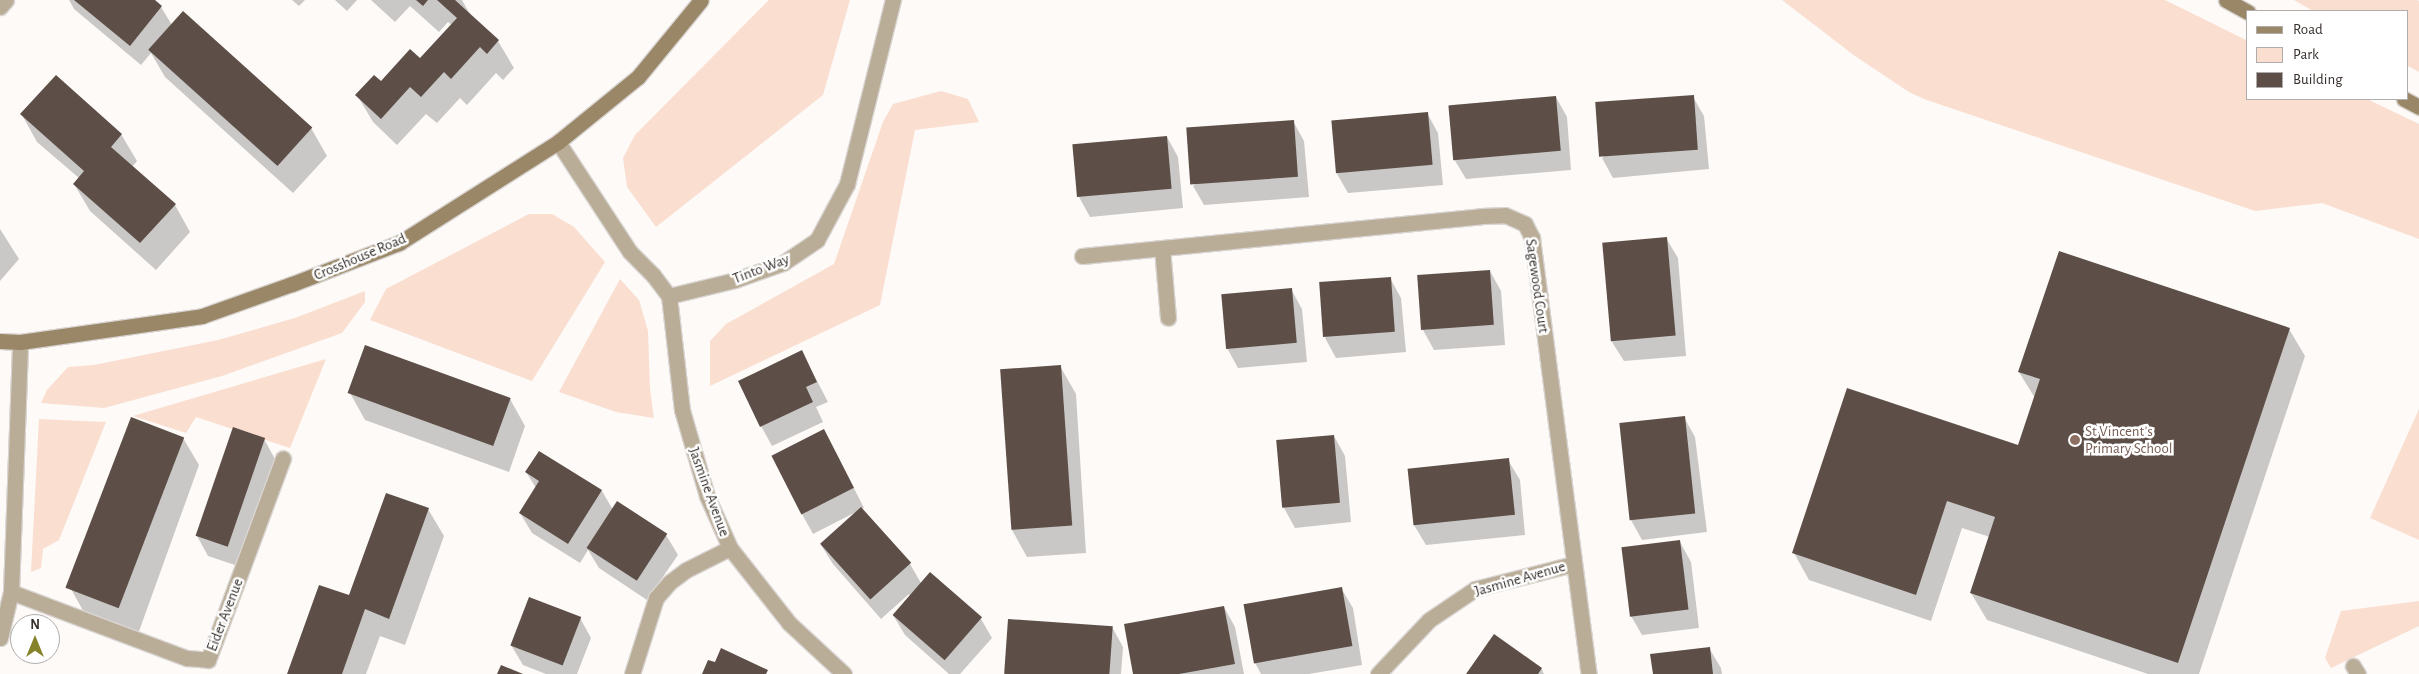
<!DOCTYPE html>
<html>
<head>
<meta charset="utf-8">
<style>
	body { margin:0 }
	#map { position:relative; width:2419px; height:674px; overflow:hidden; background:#fdfaf8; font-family:"Alegreya Sans",sans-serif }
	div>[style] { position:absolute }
	.green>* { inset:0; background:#faded0 }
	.shadow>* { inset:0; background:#0003 }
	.building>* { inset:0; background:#5d4f48; transform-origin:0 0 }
	.roads { filter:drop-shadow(1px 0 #d9d5d3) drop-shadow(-1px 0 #d9d5d3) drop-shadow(0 1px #d9d5d3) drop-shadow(0 -1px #d9d5d3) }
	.street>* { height:15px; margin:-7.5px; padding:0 7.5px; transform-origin:7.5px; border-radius:7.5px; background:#baad97 }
	.secondary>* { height:15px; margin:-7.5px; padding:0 7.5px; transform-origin:7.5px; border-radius:7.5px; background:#9a8767 }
	.dots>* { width:14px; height:14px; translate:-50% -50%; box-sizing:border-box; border:2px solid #fff; border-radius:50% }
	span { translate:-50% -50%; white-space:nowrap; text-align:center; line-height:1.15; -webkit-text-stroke:5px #fff; paint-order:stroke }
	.street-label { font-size:15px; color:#362f2c }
	.education-label { font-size:15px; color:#785e54 }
	.left { translate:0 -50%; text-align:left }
	.legend { position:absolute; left:2246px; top:10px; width:162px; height:90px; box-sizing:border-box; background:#fff; border:1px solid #afacab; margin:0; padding:6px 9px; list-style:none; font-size:15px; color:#362f2c }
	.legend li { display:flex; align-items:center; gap:10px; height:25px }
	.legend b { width:25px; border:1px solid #afacab }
	.north { position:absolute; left:10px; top:614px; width:50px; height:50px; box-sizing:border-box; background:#fff; border:1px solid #afacab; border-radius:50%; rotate:0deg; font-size:14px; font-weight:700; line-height:20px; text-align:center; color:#362f2c }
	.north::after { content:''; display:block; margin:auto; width:18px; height:22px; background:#85822a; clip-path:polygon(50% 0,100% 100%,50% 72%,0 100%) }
</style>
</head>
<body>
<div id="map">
	<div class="green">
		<i style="clip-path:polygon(769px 0,850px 0,823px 95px,656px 227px,627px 187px,623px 158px,635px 135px)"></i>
		<i style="clip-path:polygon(1782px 0,2165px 0,2248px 41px,2248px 99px,2367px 99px,2419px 124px,2419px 239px,2322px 203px,2255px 211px,1924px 99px,1909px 92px,1855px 56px)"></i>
		<i style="clip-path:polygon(2294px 0,2417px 0,2419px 1px,2419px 72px,2408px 66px,2408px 11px,2313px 11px)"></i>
		<i style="clip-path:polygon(941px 91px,968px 99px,979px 122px,915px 130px,880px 305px,710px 386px,710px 341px,726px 324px,834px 264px,883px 122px,893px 104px)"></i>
		<i style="clip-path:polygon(529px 214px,552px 214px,574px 227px,605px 262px,532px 381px,370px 320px,386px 289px)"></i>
		<i style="clip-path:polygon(620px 279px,639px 300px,648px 331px,650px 389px,654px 418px,616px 412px,559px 392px)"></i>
		<i style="clip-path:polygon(365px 291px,365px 302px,342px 333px,222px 376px,104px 408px,41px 403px,47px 390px,68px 367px,94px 365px,218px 340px,295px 318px)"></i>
		<i style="clip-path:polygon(326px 359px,290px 448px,196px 417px,186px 433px,133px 416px)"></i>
		<i style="clip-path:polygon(2419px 409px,2419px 540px,2370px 518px)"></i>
		<i style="clip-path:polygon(39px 419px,106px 422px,59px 540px,43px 549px,41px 568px,31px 572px)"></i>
		<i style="clip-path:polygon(2419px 601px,2419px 626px,2331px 668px,2325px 658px,2341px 611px)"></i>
	</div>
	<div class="shadow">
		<i style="clip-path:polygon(69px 0,153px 0,161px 7px,172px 25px,311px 128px,327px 156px,293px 193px,165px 77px,151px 53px,141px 65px,74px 9px)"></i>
		<i style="clip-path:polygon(292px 0,305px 0,299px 6px)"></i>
		<i style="clip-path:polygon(335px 0,357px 0,347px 11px)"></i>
		<i style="clip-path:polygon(371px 0,462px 0,471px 16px,498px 41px,514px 68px,503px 80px,496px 73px,467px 105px,460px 98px,437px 123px,426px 114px,397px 145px,373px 122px,357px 95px,420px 60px,452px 25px,448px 22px,439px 32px,410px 6px,395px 22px)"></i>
		<i style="clip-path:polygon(1556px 97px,1567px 117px,1571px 170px,1466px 179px,1454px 159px,1450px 105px)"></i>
		<i style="clip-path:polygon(1693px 97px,1704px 116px,1709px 169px,1613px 178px,1602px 158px)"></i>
		<i style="clip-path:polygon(1427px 113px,1438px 133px,1443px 185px,1348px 193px,1337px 174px)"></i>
		<i style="clip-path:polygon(22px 115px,121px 134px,137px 161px,132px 167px,175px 205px,190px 232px,156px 270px,90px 211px,74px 184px,79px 178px,37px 142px)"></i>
		<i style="clip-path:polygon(1293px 121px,1304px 141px,1309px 197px,1204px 205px,1193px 186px)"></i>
		<i style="clip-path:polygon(1167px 137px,1178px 157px,1183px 208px,1090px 217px,1079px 197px)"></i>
		<i style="clip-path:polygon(0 229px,19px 259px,0 281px)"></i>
		<i style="clip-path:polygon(1666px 238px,1678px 258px,1686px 356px,1624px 361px,1612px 342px)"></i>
		<i style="clip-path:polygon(1490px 271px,1501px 291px,1505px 345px,1434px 350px,1423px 330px)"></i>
		<i style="clip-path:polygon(1390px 278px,1401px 298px,1406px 352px,1336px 358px,1325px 338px)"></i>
		<i style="clip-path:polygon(1291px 289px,1302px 309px,1307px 362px,1238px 368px,1227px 348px)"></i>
		<i style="clip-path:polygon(2289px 329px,2305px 356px,2199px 674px,2148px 674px,1987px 620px,1971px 593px,1990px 537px,1962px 528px,1931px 621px,1809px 580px,1794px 553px,2018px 447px,2035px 398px,2019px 372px)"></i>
		<i style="clip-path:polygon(802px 352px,828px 402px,816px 407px,823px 422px,772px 446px,761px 426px)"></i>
		<i style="clip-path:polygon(1060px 366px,1076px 394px,1086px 553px,1027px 557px,1012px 530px)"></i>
		<i style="clip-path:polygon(350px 393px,510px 399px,525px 426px,509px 472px,365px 420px)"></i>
		<i style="clip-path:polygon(1684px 417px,1695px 437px,1707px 532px,1642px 540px,1631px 520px)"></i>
		<i style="clip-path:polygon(1334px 436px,1345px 456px,1351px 522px,1295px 528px,1284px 508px)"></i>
		<i style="clip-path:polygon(183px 438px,199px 465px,138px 634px,86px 616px,71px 589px)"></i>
		<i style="clip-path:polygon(264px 439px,275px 459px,238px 566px,208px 556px,197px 536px)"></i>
		<i style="clip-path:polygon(835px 451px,864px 508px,861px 509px,910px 564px,921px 583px,981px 619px,992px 638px,960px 674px,949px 674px,905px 635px,893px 615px,910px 596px,909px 594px,881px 619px,833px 564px,821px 545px,858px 511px,813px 534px,802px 514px)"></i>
		<i style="clip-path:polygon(539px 452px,602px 491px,613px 510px,666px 535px,678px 555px,647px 600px,599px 568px,588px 550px,580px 563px,532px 533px,520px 513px,536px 488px,526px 472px)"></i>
		<i style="clip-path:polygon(1508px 460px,1520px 480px,1525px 535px,1426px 545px,1414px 525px,1409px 470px)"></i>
		<i style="clip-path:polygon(428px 509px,444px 536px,405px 645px,380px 636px,366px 674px,289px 674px,349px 597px)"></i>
		<i style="clip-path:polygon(1680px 542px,1691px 562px,1699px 628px,1642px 635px,1631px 616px)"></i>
		<i style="clip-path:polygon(1341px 588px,1353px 608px,1362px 665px,1309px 674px,1261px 674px,1254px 661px)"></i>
		<i style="clip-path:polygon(1224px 607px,1235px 627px,1244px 674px,1134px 674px)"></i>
		<i style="clip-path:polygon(580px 618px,591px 638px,577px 674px,546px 674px,523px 665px,511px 645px)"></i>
		<i style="clip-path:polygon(1112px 627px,1123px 647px,1121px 674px,1005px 674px)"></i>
		<i style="clip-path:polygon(1709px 648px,1721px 668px,1722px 674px,1654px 674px)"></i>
		<i style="clip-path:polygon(1541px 668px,1544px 674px,1467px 674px)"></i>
	</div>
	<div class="building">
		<i style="clip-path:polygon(74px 0,155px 0,162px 6px,130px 46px)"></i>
		<i style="clip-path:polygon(416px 0,428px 0,423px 6px)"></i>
		<i style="clip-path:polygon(437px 0,455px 0,499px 40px,487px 54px,480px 47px,451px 79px,444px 72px,421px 97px,410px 87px,381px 119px,355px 95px,374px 75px,381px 81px,410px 49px,420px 58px,457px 18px)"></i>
		<i style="left:183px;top:11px;width:174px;height:52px;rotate:42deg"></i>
		<i style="clip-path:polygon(56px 75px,122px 134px,111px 147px,176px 204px,140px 243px,73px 184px,84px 171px,20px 114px)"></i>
		<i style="left:1694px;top:95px;width:55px;height:99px;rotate:86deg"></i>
		<i style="left:1556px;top:96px;width:55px;height:108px;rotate:85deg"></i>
		<i style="left:1428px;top:112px;width:53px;height:97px;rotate:85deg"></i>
		<i style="left:1294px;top:120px;width:57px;height:108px;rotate:86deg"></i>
		<i style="left:1167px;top:136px;width:53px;height:95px;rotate:85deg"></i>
		<i style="left:1667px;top:237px;width:99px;height:65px;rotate:85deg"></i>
		<i style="clip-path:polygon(2059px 251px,2290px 328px,2178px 663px,1970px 593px,1995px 517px,1947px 501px,1916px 595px,1792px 553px,1847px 388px,2018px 445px,2040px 379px,2018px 372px)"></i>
		<i style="left:1490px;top:270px;width:55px;height:73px;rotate:86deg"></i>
		<i style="left:1391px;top:277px;width:55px;height:72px;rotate:86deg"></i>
		<i style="left:1292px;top:288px;width:55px;height:71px;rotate:85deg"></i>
		<i style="left:365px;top:345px;width:155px;height:51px;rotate:20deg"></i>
		<i style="clip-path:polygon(802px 350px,817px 382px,806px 387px,813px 402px,760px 427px,738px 381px)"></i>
		<i style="left:1061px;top:365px;width:161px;height:61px;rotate:86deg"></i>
		<i style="left:1685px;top:416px;width:98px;height:66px;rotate:84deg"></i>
		<i style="left:131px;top:417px;width:57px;height:183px;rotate:21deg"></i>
		<i style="left:233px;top:427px;width:34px;height:115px;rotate:19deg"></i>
		<i style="left:824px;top:429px;width:66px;height:59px;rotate:63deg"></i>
		<i style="left:1334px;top:435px;width:68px;height:58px;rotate:85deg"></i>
		<i style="clip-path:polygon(539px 451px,602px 490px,568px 544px,519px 513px,539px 481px,525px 472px)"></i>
		<i style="left:1509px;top:458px;width:57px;height:102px;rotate:84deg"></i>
		<i style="clip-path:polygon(386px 493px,429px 508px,389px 619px,365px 609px,342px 674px,287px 674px,319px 585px,349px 595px)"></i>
		<i style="left:617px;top:501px;width:60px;height:56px;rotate:33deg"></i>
		<i style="left:861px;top:507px;width:75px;height:55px;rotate:48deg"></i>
		<i style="left:1680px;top:540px;width:70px;height:59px;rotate:83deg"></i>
		<i style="left:930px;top:572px;width:69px;height:57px;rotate:41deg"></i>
		<i style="left:1342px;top:587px;width:60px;height:100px;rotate:80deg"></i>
		<i style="left:529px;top:597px;width:56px;height:52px;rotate:21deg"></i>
		<i style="clip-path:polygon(1224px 606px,1235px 664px,1179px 674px,1133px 674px,1124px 624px)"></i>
		<i style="left:1008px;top:619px;width:105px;height:55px;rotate:4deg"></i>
		<i style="clip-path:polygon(1494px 634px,1542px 668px,1538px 674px,1466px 674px)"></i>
		<i style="clip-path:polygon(1710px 647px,1713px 674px,1653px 674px,1650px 654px)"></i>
		<i style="clip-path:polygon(721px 648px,768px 670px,766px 674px,702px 674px,708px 660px,715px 662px)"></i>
		<i style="clip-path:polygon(501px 665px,523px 674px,497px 674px)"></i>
	</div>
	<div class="roads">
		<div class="street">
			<i style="left:0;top:7px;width:9px;rotate:-49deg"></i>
			<i style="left:558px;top:142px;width:131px;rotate:56.8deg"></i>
			<i style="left:630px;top:252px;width:33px;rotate:45deg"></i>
			<i style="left:653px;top:275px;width:26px;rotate:53deg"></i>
			<i style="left:669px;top:296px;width:68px;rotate:-13.6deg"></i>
			<i style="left:735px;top:280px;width:51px;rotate:-19.5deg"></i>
			<i style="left:783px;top:263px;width:41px;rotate:-34.1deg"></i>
			<i style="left:817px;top:240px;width:64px;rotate:-61.8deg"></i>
			<i style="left:847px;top:184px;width:190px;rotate:-76deg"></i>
			<i style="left:1162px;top:248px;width:70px;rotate:85.1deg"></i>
			<i style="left:1082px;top:256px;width:401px;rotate:-5.7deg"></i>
			<i style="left:1481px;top:216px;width:24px;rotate:-2deg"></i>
			<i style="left:1505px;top:215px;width:22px;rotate:24deg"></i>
			<i style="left:1525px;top:224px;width:16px;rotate:63deg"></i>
			<i style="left:1532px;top:238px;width:440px;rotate:82.6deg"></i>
			<i style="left:669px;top:296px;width:115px;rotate:83.5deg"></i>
			<i style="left:682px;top:410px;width:90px;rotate:73.8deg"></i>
			<i style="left:707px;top:496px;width:57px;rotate:66.1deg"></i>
			<i style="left:730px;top:548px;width:95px;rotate:51.8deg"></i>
			<i style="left:789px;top:623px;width:75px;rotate:42.8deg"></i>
			<i style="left:11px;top:592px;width:188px;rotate:20.6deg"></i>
			<i style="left:187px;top:658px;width:21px;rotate:5deg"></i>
			<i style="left:208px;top:660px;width:215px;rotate:-69.6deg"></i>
			<i style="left:0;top:638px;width:47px;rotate:-76.6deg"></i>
			<i style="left:11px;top:592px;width:250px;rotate:-87.9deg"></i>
			<i style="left:2353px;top:666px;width:9px;rotate:58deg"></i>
			<i style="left:632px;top:674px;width:80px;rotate:-72.5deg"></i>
			<i style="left:656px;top:598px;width:21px;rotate:-49deg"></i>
			<i style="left:670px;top:582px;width:20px;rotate:-37deg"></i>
			<i style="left:686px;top:570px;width:49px;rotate:-26.6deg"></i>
			<i style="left:1378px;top:674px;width:74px;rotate:-46.6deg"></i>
			<i style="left:1429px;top:620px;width:55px;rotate:-34deg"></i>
			<i style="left:1475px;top:589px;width:101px;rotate:-14.3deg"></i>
		</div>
		<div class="secondary">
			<i style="left:2226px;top:0;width:25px;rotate:29deg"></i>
			<i style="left:2404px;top:99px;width:17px;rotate:28deg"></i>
			<i style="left:0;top:341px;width:20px;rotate:3deg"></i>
			<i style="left:20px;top:342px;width:184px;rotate:-8.1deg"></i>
			<i style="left:202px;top:316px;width:96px;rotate:-19.6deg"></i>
			<i style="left:292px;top:284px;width:115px;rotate:-21deg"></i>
			<i style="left:399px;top:243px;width:188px;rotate:-32.4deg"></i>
			<i style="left:558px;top:142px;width:103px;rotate:-39.1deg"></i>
			<i style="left:638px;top:77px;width:99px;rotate:-50.7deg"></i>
		</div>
	</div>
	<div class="dots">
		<i style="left:2075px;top:440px;background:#8d6e63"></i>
	</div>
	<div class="street-label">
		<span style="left:360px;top:257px;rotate:-23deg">Crosshouse Road</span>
		<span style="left:761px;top:269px;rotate:-21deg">Tinto Way</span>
		<span style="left:1537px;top:286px;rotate:82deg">Sagewood Court</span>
		<span style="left:709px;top:492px;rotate:70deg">Jasmine Avenue</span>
		<span style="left:1520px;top:579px;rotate:-16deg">Jasmine Avenue</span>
		<span style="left:225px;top:615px;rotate:-69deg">Eider Avenue</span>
	</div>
	<div class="education-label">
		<span class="left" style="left:2085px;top:440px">St Vincent's<br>Primary School</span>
	</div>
	<ul class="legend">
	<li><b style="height:6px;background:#9a8767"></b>Road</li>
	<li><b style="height:14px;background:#faded0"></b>Park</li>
	<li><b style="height:14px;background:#5d4f48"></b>Building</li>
	</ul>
	<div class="north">N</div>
</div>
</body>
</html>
